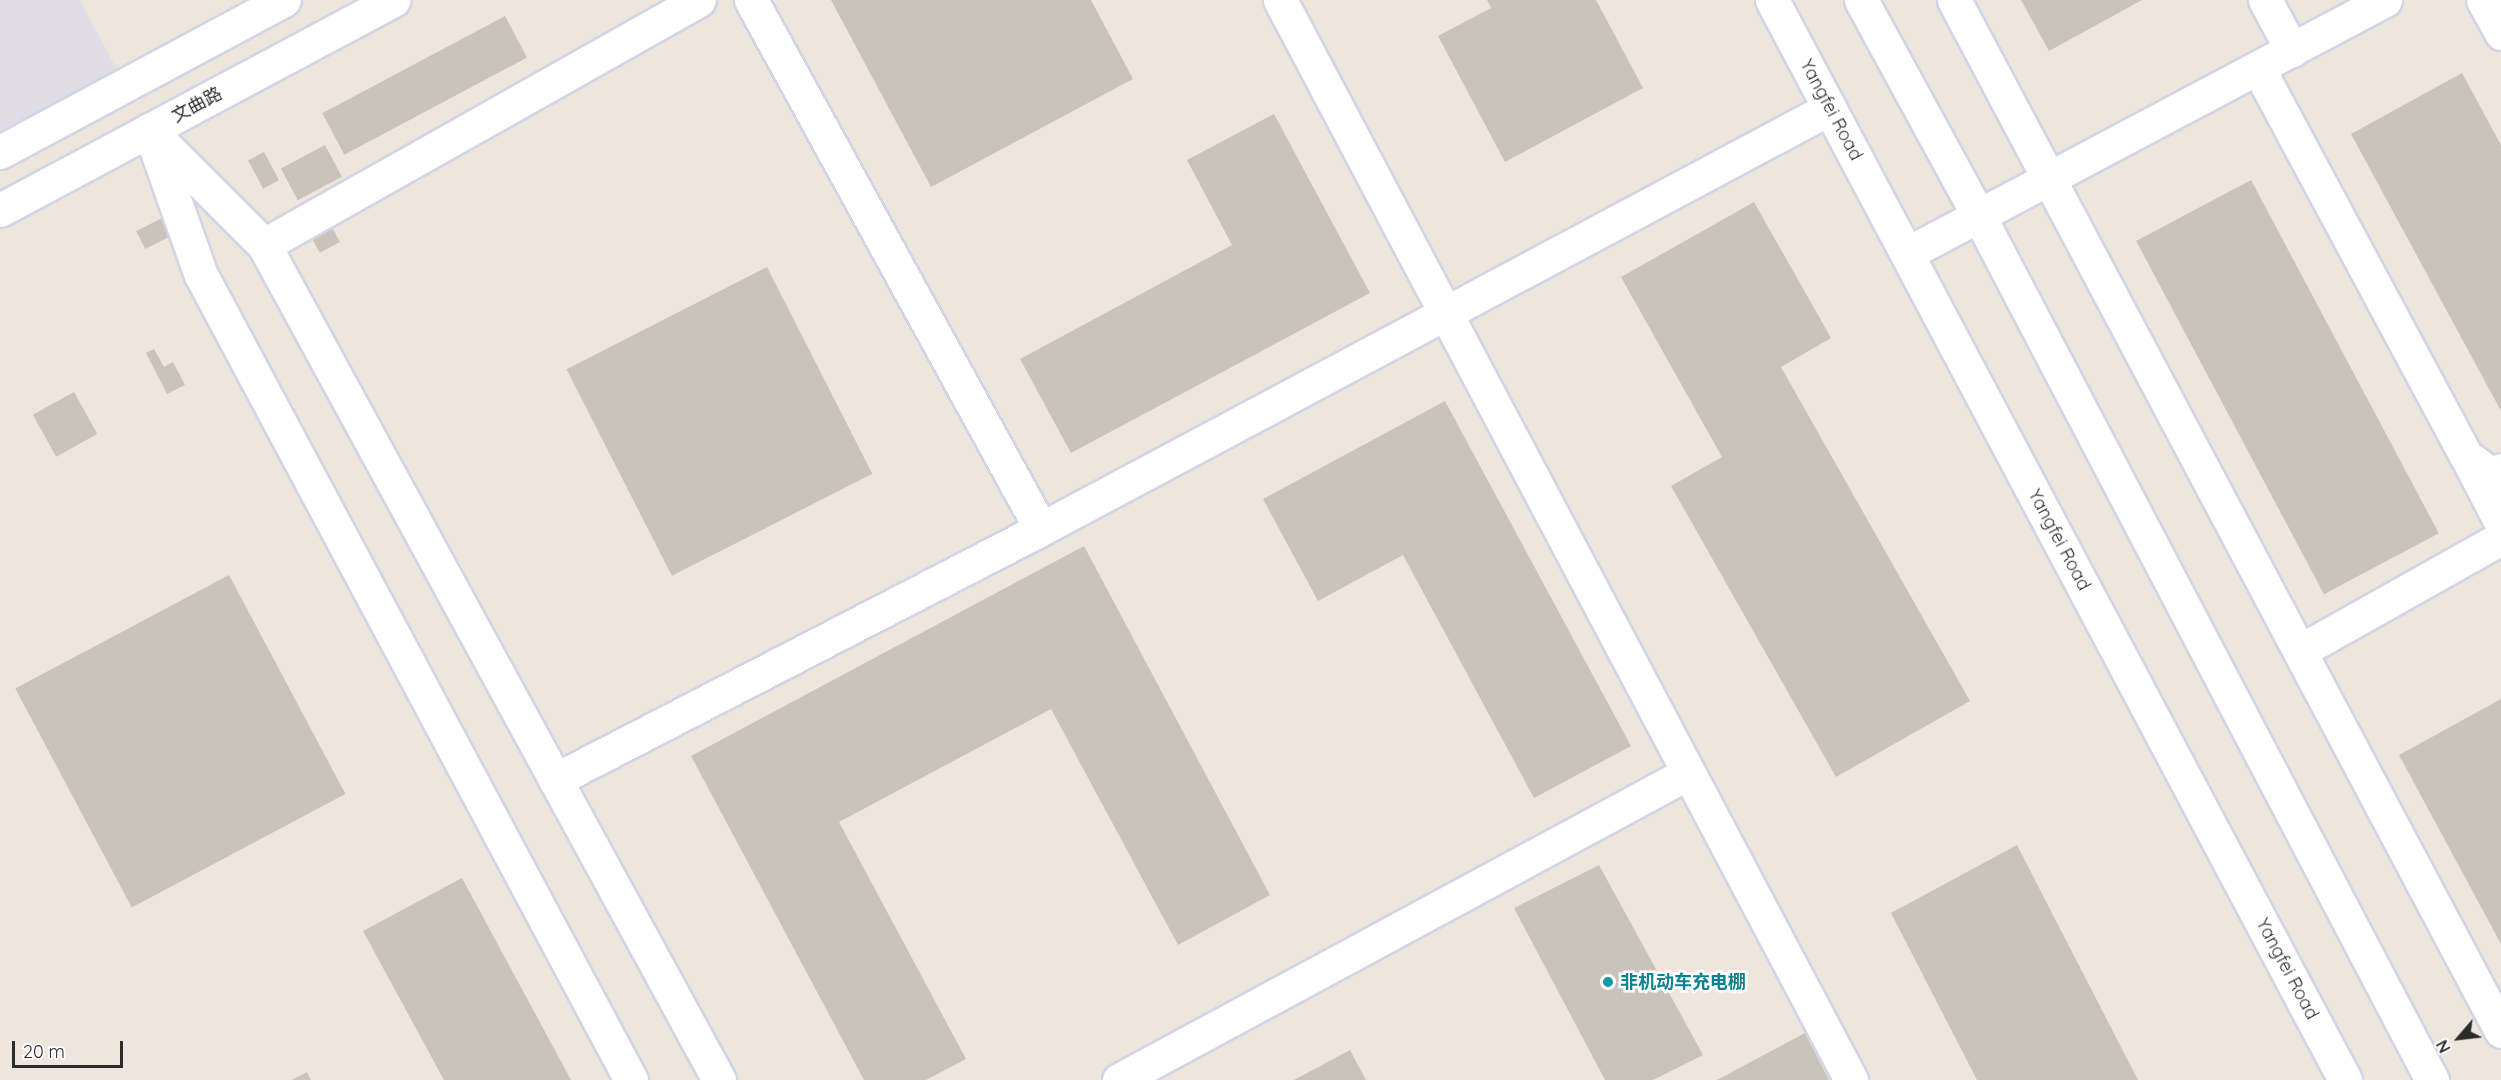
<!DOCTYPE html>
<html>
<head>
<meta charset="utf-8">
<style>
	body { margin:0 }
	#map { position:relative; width:2501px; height:1080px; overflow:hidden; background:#eee6dc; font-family:Quicksand,"Noto Sans SC",sans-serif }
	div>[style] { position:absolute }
	.industrial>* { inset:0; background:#e0dde6 }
	.building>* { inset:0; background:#c9c3bc; transform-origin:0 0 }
	.roads { filter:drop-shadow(2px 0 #d1d5e5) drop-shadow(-2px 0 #d1d5e5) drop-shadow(0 2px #d1d5e5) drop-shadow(0 -2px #d1d5e5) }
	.minor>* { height:33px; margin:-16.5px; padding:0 16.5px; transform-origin:16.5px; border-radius:16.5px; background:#fff }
	.dots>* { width:16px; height:16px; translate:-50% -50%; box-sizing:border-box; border:3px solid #fff; border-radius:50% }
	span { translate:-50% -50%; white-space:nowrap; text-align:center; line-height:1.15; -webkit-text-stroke:5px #fff; paint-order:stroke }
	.street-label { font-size:18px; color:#2b2b2b }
	.culture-label { font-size:18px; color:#0d838f; font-weight:700 }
	.left { translate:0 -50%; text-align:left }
	.north { position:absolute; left:2429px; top:1008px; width:60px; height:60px; -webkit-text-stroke:4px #fff; paint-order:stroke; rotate:242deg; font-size:16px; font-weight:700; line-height:24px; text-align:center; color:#2b2b2b }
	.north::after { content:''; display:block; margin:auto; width:21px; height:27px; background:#2b2b2b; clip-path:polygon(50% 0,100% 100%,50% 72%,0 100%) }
	.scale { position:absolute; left:12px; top:1041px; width:111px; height:27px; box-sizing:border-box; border:3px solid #2b2b2b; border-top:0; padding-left:8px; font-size:18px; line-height:21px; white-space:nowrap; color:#2b2b2b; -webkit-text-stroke:4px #fff; paint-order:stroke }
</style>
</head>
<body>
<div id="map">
	<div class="industrial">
		<i style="clip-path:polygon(0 0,80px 0,125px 85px,0 152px)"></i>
	</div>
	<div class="building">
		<i style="clip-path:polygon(831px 0,1091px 0,1133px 79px,931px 187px)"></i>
		<i style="clip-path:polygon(1487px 0,1596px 0,1643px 88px,1505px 162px,1438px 36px,1491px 8px)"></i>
		<i style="clip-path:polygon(2021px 0,2142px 0,2049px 51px)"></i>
		<i style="left:505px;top:16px;width:47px;height:207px;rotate:62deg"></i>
		<i style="clip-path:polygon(2462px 73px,2501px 145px,2501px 411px,2351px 134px)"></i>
		<i style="clip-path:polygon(1274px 114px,1370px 293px,1071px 453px,1020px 359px,1232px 245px,1187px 160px)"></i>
		<i style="left:325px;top:145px;width:36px;height:50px;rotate:62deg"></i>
		<i style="left:264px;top:152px;width:32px;height:18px;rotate:62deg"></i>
		<i style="left:2251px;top:180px;width:400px;height:130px;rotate:62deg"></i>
		<i style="clip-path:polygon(1754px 202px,1831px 338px,1781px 367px,1970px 701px,1836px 777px,1671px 486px,1722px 457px,1621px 277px)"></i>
		<i style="left:324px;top:212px;width:34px;height:23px;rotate:62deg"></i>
		<i style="left:170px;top:214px;width:20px;height:38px;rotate:63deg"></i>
		<i style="left:767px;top:267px;width:232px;height:225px;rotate:63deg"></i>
		<i style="clip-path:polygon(154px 349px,164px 367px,173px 362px,185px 385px,167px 394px,146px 353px)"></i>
		<i style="left:74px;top:392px;width:48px;height:47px;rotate:61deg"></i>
		<i style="clip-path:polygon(1445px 401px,1631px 746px,1534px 798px,1403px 555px,1318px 601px,1263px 499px)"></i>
		<i style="clip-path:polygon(1084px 546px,1270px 895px,1178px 945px,1051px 709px,839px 822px,966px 1059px,926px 1080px,864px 1080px,691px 756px)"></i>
		<i style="left:229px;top:575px;width:248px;height:242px;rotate:62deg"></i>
		<i style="clip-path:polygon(2501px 699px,2501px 944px,2399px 755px)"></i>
		<i style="clip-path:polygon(2017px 845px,2138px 1080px,1977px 1080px,1891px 913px)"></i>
		<i style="clip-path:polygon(1599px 865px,1703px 1055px,1653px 1080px,1605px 1080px,1514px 908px)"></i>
		<i style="clip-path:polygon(462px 878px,571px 1080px,444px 1080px,363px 931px)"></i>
		<i style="clip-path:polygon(1805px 1033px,1829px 1080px,1717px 1080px)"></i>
		<i style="clip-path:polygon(1350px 1050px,1366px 1080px,1294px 1080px)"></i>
		<i style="clip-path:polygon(307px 1072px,311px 1080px,292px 1080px)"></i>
	</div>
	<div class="roads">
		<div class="minor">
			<i style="left:1280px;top:0;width:1222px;rotate:62.13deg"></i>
			<i style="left:1772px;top:0;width:1223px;rotate:62.05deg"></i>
			<i style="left:1861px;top:0;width:246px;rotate:61.4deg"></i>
			<i style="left:1979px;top:216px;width:976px;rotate:62.33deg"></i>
			<i style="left:1954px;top:0;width:1167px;rotate:62.05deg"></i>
			<i style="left:2265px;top:0;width:57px;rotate:61.6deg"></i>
			<i style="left:2483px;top:0;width:38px;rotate:61deg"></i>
			<i style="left:2258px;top:68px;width:440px;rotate:61.8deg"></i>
			<i style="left:2466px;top:456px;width:32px;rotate:36deg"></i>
			<i style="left:2492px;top:475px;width:10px;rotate:-29deg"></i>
			<i style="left:149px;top:130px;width:163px;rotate:45deg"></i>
			<i style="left:264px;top:245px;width:951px;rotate:61.41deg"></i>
			<i style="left:152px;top:137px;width:146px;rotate:70.5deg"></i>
			<i style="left:201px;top:275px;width:913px;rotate:61.89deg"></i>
			<i style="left:0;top:152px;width:322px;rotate:-28.2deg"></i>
			<i style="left:0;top:210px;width:446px;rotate:-28.1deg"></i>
			<i style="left:264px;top:245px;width:499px;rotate:-29.4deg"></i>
			<i style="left:1908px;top:253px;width:540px;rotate:-27.94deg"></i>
			<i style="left:2467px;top:457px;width:74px;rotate:62.7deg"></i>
			<i style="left:1041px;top:529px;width:894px;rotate:-28.08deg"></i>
			<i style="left:2300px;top:651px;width:231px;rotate:-29.3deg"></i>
			<i style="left:555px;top:780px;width:547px;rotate:-27.31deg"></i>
			<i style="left:1041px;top:529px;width:603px;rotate:-118.73deg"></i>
			<i style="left:1119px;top:1080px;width:647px;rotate:-28.35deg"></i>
		</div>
	</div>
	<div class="dots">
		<i style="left:1608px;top:982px;background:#0f9aa8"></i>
	</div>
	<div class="street-label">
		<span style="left:197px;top:105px;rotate:-28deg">文曲路</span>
		<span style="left:1831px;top:110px;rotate:62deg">Yangfei Road</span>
		<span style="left:2059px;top:540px;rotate:62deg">Yangfei Road</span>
		<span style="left:2287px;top:969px;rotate:62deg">Yangfei Road</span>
	</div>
	<div class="culture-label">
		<span class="left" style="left:1620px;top:982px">非机动车充电棚</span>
	</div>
	<div class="north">N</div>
	<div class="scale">20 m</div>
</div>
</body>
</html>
